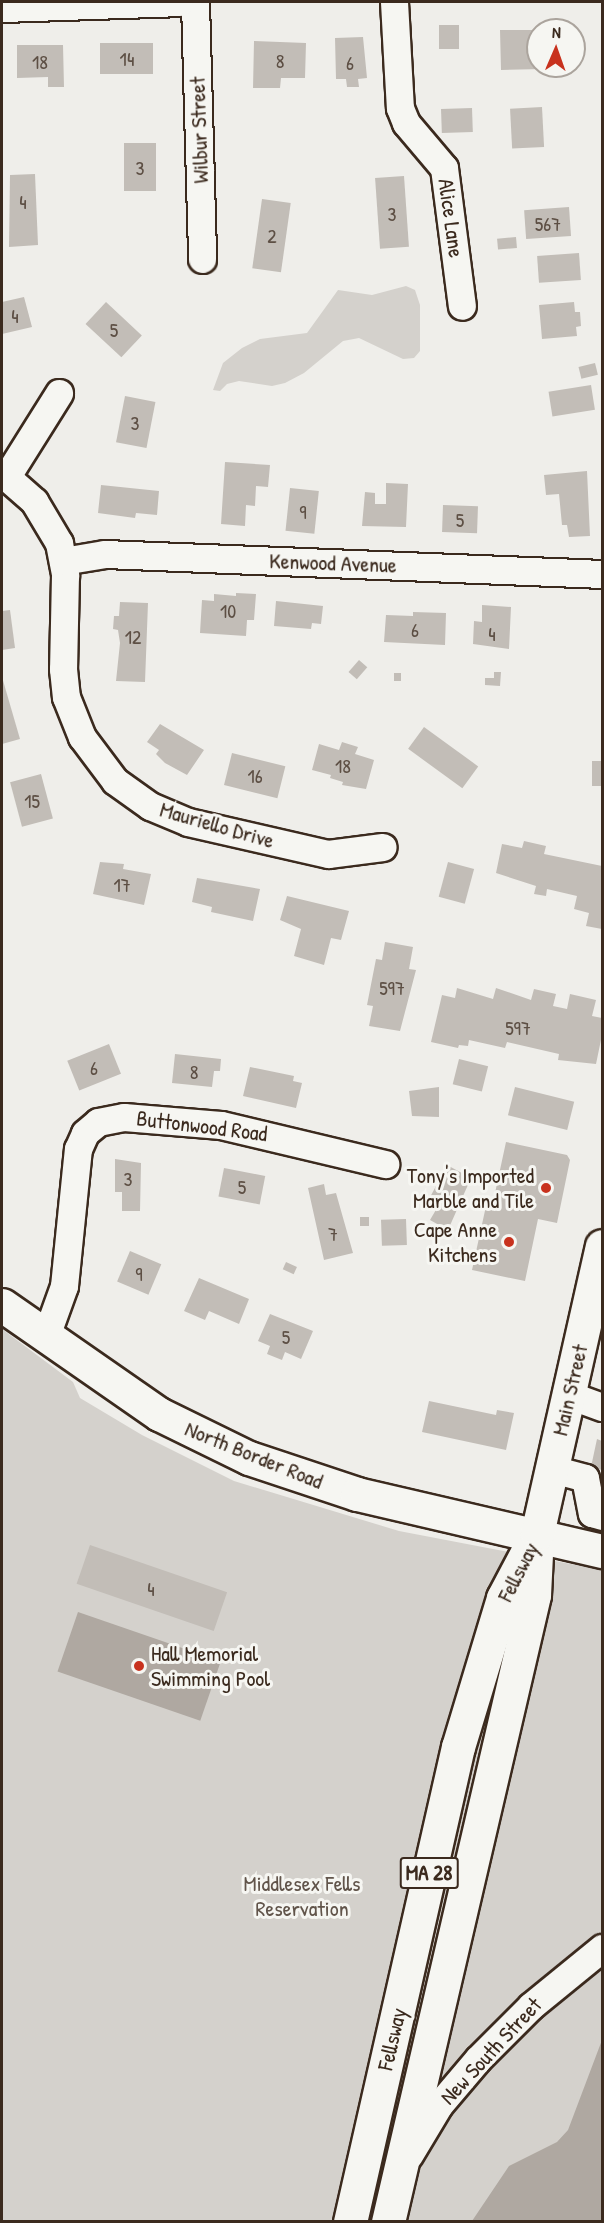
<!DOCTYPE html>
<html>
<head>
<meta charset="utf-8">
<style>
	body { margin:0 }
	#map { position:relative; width:604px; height:2223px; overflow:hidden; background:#efeeea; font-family:"Patrick Hand",sans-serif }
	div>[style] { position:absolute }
	.green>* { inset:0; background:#d4d1cc }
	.water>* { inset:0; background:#afa8a1; transform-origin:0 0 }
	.building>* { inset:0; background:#c2bdb7; transform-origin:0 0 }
	.roads { filter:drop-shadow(2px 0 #3b2a1e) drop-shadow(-2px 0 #3b2a1e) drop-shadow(0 2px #3b2a1e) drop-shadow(0 -2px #3b2a1e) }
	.minor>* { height:27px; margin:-13.5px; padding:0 13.5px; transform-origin:13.5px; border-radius:13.5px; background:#f6f6f2 }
	.major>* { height:33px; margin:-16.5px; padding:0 16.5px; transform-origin:16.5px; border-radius:16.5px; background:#f6f6f2 }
	.dots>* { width:16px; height:16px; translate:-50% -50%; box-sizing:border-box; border:3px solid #f6f6f2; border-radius:50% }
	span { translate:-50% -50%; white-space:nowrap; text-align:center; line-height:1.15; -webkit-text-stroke:6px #f6f6f2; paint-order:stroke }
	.number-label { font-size:20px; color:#5d4f44 }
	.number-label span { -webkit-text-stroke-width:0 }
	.shield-label span { padding:2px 4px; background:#f6f6f2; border:2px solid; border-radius:4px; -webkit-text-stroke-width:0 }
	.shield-label { font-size:21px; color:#3b2a1e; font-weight:700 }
	.street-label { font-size:22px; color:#3b2a1e }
	.poi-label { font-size:22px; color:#3b2a1e }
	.right { translate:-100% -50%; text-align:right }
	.left { translate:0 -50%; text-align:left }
	.park-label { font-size:22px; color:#61544a }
	.frame { position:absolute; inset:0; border:3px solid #3b2a1e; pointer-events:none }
	.north { position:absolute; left:526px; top:18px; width:60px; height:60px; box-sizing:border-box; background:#f6f6f2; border:2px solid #aba49d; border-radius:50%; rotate:2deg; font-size:16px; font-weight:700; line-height:24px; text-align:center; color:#3b2a1e }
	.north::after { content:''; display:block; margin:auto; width:21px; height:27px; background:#c8321e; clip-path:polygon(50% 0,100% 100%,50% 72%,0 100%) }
</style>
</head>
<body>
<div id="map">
	<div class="green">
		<i style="clip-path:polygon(406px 286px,415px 290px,420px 305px,420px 351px,414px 358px,403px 359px,359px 338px,343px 341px,304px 373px,285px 383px,272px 386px,239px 381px,227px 384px,220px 391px,213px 390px,223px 363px,242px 348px,260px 339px,307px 333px,338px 290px,372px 295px)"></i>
		<i style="clip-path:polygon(2px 1329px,73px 1382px,80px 1398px,142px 1435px,234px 1481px,399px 1531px,602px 1570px,602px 2221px,2px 2221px)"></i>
	</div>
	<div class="water">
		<i style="left:78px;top:1612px;width:151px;height:63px;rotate:19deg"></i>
		<i style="clip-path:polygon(602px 2040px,602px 2221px,472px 2221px,509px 2166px,557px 2142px,568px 2130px)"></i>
	</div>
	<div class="building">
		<i style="left:459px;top:25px;width:24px;height:20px;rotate:90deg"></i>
		<i style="clip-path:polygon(500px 30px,538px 30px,538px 66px,543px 69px,501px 70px)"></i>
		<i style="clip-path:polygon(363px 37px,367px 78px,358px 79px,359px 87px,347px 87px,346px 79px,336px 79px,335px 38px)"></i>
		<i style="clip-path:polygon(254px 41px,306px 43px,305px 78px,281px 78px,280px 88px,253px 88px)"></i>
		<i style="left:100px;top:43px;width:53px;height:31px"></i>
		<i style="clip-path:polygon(17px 45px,63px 45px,64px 87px,48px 87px,48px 77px,17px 78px)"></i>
		<i style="left:542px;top:107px;width:40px;height:32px;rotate:87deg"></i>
		<i style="left:472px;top:108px;width:24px;height:31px;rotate:88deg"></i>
		<i style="left:124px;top:143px;width:32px;height:48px"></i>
		<i style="clip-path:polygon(35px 174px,38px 245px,9px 247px,10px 175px)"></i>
		<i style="left:404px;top:176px;width:71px;height:29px;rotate:86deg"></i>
		<i style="left:262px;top:199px;width:29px;height:70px;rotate:8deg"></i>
		<i style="left:569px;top:207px;width:29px;height:45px;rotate:86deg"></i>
		<i style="left:516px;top:237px;width:11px;height:19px;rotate:85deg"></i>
		<i style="left:579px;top:253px;width:27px;height:42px;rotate:86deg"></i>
		<i style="clip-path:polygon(24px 297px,32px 327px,2px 334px,2px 302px)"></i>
		<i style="left:106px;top:302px;width:49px;height:30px;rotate:43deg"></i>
		<i style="clip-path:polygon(574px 302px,575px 312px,580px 312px,581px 326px,576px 327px,577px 336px,542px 339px,539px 305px)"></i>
		<i style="left:595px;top:363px;width:12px;height:17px;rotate:76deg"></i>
		<i style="left:591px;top:385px;width:25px;height:43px;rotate:81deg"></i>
		<i style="left:125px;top:396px;width:31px;height:47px;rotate:11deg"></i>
		<i style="clip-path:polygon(225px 462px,270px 465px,268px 487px,256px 486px,255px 506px,246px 505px,245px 526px,221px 524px)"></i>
		<i style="clip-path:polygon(587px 471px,590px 536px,569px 537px,567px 525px,562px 525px,559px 494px,546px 495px,544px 475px)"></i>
		<i style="clip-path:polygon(386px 483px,408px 484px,406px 527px,362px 526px,365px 492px,375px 493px,375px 504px,386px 504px)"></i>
		<i style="clip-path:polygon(101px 485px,159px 491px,157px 515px,136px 513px,135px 518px,98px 513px)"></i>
		<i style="left:290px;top:488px;width:29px;height:43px;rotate:6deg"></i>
		<i style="left:443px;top:505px;width:35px;height:27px;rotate:2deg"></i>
		<i style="clip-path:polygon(236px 593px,256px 594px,254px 620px,247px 620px,246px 636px,200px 633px,202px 600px,214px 601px,214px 594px,236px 596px)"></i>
		<i style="clip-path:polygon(276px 601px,323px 606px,321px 624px,312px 623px,311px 629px,274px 626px)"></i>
		<i style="clip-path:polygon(120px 602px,148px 603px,145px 682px,116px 681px,120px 643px,118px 630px,113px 629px,114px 616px,119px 616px)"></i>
		<i style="clip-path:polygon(482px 605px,511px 607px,509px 649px,473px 644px,474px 621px,482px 622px)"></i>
		<i style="clip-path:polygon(10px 610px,15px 648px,2px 650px,2px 611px)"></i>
		<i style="clip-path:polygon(413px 612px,446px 613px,445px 645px,384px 642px,386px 615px,413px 616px)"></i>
		<i style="left:359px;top:660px;width:11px;height:16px;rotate:41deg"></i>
		<i style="clip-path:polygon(494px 672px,501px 672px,500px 686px,485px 685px,485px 678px,494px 678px)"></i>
		<i style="left:394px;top:673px;width:7px;height:8px"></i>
		<i style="clip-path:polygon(2px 677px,20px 739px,2px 744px)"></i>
		<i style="clip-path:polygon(160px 724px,204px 750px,187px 775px,165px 763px,156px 754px,159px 750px,147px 742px)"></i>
		<i style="left:424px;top:727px;width:67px;height:27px;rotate:36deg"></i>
		<i style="clip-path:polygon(342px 742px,358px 747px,355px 754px,374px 760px,366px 789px,342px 785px,343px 782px,330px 778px,331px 775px,312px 770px,319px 744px,339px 750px)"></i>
		<i style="left:232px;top:753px;width:55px;height:33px;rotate:14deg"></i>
		<i style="left:592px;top:761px;width:10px;height:25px"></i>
		<i style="left:41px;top:774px;width:46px;height:32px;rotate:75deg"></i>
		<i style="clip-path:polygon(524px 841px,546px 846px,544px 854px,602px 866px,602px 929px,586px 926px,589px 913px,574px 909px,577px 896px,547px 889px,546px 896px,534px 894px,536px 886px,496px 873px,502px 844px,522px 848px)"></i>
		<i style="clip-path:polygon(100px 862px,124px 864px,123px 869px,151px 874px,144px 905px,93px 894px)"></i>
		<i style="left:448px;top:862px;width:27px;height:36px;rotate:15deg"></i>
		<i style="clip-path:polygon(197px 878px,260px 889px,253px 921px,211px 912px,212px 907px,192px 902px)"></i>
		<i style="clip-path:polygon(287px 896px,349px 911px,341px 940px,331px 938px,324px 965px,294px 956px,301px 929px,280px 920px)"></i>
		<i style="clip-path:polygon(385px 942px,413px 947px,409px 969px,416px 970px,400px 1031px,369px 1026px,373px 1006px,367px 1005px,376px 959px,382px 960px)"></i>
		<i style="clip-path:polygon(457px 988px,493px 999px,496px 988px,531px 1000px,534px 989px,556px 994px,553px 1006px,567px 1009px,570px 994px,596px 1000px,592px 1016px,602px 1018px,602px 1035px,596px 1064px,558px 1060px,559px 1054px,507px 1042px,505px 1048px,469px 1040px,468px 1046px,459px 1045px,458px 1048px,431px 1042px,442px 995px,455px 998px)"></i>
		<i style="left:109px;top:1044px;width:32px;height:45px;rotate:68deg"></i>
		<i style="clip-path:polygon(175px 1054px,221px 1059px,220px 1071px,214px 1071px,212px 1087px,172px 1083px)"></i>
		<i style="left:459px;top:1059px;width:30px;height:26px;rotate:14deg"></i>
		<i style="clip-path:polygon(250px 1067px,294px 1076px,293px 1081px,302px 1083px,296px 1108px,243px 1096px)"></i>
		<i style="clip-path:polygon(439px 1087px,439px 1117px,412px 1116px,409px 1091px)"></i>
		<i style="left:515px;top:1087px;width:61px;height:29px;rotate:14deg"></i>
		<i style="clip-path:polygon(506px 1142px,567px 1155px,570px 1160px,557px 1223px,538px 1219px,525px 1281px,472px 1270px,486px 1206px,492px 1207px)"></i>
		<i style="clip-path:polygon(115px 1159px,141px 1163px,140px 1211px,122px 1211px,122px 1192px,115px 1192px)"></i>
		<i style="clip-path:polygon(447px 1165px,471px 1178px,448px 1230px,430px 1220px,437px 1208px,427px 1203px)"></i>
		<i style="left:224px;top:1168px;width:42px;height:29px;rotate:11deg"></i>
		<i style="clip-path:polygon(324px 1184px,326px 1195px,336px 1193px,353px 1253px,324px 1260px,308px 1188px)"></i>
		<i style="left:360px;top:1217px;width:9px;height:9px"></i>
		<i style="left:406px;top:1219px;width:26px;height:25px;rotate:88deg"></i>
		<i style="left:130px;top:1251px;width:34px;height:33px;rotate:23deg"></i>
		<i style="left:286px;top:1262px;width:12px;height:8px;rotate:24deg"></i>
		<i style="clip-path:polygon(199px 1278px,249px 1299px,239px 1324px,209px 1311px,205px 1320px,184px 1311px)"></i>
		<i style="clip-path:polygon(270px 1314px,313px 1331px,301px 1359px,285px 1352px,282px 1360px,267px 1354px,270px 1346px,258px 1341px)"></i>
		<i style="clip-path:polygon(429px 1401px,496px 1415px,497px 1410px,514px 1413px,506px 1450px,422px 1432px)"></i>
		<i style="clip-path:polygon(597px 1439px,602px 1441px,602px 1470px,591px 1467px)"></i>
		<i style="left:90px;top:1545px;width:145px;height:41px;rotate:19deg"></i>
	</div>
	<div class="roads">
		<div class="minor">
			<i style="left:195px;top:2px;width:257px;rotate:88.4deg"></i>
			<i style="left:394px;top:2px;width:106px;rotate:86.8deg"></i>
			<i style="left:400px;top:108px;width:16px;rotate:68deg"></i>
			<i style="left:406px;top:123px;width:59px;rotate:49.8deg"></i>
			<i style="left:444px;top:168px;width:139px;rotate:82.6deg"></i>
			<i style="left:2px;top:8px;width:177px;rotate:-1.9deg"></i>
			<i style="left:2px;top:473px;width:43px;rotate:41.2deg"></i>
			<i style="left:34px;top:501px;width:49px;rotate:59.2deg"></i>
			<i style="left:59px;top:543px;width:33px;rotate:79deg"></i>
			<i style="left:65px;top:575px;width:94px;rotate:91.2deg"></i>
			<i style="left:63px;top:669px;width:28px;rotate:84deg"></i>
			<i style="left:66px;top:697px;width:43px;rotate:68.2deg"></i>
			<i style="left:82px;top:737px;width:55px;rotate:53.1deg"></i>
			<i style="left:115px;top:781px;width:43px;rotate:35.5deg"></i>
			<i style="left:150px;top:806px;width:41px;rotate:22.8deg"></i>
			<i style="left:188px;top:822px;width:144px;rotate:12.9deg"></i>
			<i style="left:328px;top:854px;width:55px;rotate:-7.3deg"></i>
			<i style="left:7px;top:476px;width:98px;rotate:-57.9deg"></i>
			<i style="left:63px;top:561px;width:43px;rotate:-9.5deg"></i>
			<i style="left:105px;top:554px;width:497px;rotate:2.3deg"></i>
			<i style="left:46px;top:1336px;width:53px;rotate:-70.2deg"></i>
			<i style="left:64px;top:1286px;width:138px;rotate:-84.2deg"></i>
			<i style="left:78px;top:1149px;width:17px;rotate:-66deg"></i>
			<i style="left:85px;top:1133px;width:17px;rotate:-40deg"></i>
			<i style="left:98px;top:1122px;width:26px;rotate:-11deg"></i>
			<i style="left:124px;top:1117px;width:97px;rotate:4.7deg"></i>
			<i style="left:221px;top:1125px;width:169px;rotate:13.4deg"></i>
			<i style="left:569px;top:1395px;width:35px;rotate:20deg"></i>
			<i style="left:552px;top:1469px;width:34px;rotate:15deg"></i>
			<i style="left:585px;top:1478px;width:36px;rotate:79deg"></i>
			<i style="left:592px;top:1513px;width:10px;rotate:17deg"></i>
			<i style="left:409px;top:2155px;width:58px;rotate:-59deg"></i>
			<i style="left:439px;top:2105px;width:60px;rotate:-49.7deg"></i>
			<i style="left:478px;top:2059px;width:75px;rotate:-45deg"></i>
			<i style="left:531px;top:2006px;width:92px;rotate:-39.2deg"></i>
		</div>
		<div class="major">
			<i style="left:2px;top:1305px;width:191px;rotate:34.8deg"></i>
			<i style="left:159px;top:1414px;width:100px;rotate:26.1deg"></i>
			<i style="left:249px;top:1458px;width:114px;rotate:18.4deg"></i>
			<i style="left:357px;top:1494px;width:252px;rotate:13.1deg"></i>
			<i style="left:350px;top:2222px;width:487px;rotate:-77.2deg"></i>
			<i style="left:458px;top:1747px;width:156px;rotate:-73.2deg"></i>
			<i style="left:503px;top:1598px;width:64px;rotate:-62.2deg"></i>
			<i style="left:388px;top:2222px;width:644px;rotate:-76.89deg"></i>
			<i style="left:534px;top:1595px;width:61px;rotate:-87.2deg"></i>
			<i style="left:537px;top:1534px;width:295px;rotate:-77.3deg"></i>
		</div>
	</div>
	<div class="dots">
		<i style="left:546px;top:1188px;background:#c8321e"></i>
		<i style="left:509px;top:1242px;background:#c8321e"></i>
		<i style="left:139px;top:1666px;background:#c8321e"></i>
	</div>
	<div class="number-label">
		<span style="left:127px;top:58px">14</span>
		<span style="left:280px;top:60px">8</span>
		<span style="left:40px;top:61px">18</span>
		<span style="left:350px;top:62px">6</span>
		<span style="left:140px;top:167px">3</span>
		<span style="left:23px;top:201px">4</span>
		<span style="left:392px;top:213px">3</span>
		<span style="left:548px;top:223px">567</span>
		<span style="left:272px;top:235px">2</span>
		<span style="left:15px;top:315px">4</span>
		<span style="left:114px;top:329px">5</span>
		<span style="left:135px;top:422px">3</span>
		<span style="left:303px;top:511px">9</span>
		<span style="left:460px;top:519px">5</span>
		<span style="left:228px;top:610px">10</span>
		<span style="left:415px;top:629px">6</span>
		<span style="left:492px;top:633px">4</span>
		<span style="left:133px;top:636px">12</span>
		<span style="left:343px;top:765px">18</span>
		<span style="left:255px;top:775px">16</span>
		<span style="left:32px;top:800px">15</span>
		<span style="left:122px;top:884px">17</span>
		<span style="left:392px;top:987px">597</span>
		<span style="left:518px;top:1027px">597</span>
		<span style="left:94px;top:1067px">6</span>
		<span style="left:194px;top:1071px">8</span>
		<span style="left:128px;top:1178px">3</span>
		<span style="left:242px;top:1186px">5</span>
		<span style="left:333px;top:1233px">7</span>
		<span style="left:139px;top:1273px">9</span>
		<span style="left:286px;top:1336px">5</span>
		<span style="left:151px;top:1588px">4</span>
	</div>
	<div class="shield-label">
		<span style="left:429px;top:1873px">MA 28</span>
	</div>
	<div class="street-label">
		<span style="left:199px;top:130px;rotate:-92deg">Wilbur Street</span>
		<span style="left:451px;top:218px;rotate:82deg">Alice Lane</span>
		<span style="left:333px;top:563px;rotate:2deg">Kenwood Avenue</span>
		<span style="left:217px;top:825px;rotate:16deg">Mauriello Drive</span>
		<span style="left:202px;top:1126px;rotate:7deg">Buttonwood Road</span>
		<span style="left:570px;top:1390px;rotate:-77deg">Main Street</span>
		<span style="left:254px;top:1455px;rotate:22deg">North Border Road</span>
		<span style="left:518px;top:1572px;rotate:-63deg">Fellsway</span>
		<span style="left:392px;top:2039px;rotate:-77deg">Fellsway</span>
		<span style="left:491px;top:2051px;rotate:-47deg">New South Street</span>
	</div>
	<div class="poi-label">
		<span class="right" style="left:534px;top:1188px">Tony's Imported<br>Marble and Tile</span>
		<span class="right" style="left:497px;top:1242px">Cape Anne<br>Kitchens</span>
		<span class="left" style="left:151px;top:1666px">Hall Memorial<br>Swimming Pool</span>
	</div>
	<div class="park-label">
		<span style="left:302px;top:1896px">Middlesex Fells<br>Reservation</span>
	</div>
	<div class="frame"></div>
	<div class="north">N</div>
</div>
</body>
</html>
